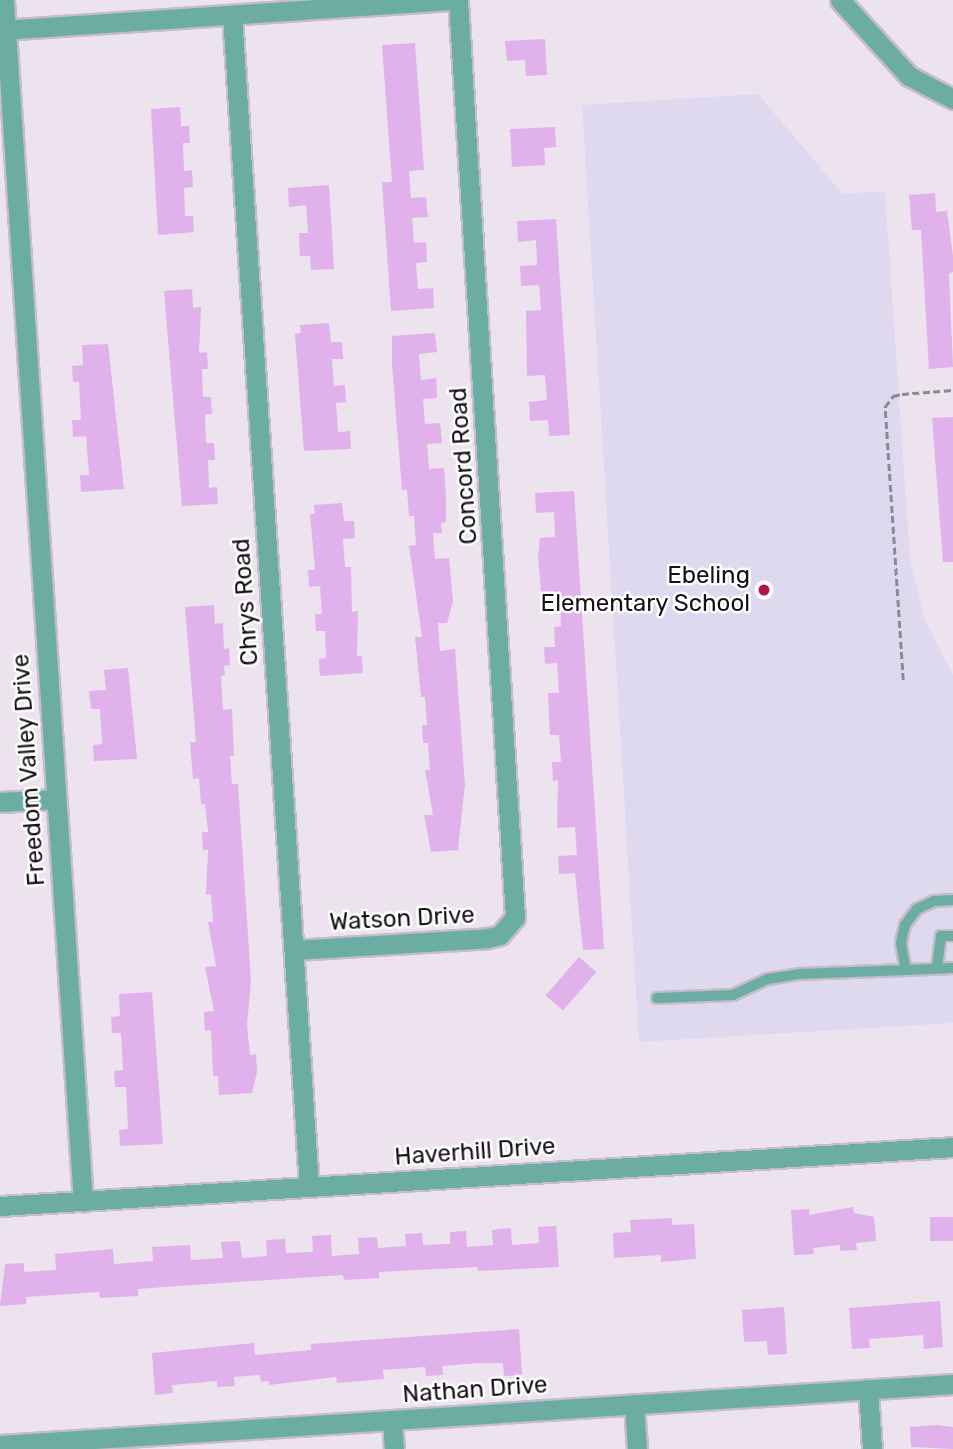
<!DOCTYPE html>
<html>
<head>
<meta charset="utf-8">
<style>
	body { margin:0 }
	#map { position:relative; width:953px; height:1449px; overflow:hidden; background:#ece3ef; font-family:Rubik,sans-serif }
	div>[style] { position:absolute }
	.education>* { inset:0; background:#dfd9ef }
	.building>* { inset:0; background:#e0b1eb; transform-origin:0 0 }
	.path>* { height:2.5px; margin-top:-1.25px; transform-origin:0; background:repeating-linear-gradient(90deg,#8e8890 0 7px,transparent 0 10.5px) }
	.roads { filter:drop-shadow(2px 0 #c5bdc8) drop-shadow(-2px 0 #c5bdc8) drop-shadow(0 2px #c5bdc8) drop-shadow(0 -2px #c5bdc8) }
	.lane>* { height:10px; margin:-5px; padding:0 5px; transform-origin:5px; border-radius:5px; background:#6bada3 }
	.street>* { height:19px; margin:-9.5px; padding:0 9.5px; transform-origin:9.5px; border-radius:9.5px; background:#6bada3 }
	.dots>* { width:19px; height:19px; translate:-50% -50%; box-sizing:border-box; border:4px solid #fff; border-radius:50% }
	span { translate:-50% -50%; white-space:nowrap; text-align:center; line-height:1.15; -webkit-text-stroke:5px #fff; paint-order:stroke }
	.street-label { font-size:24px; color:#151216 }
	.poi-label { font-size:24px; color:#151216 }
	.right { translate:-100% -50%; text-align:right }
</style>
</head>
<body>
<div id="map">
	<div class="education">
		<i style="clip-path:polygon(758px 94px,842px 193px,885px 192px,910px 560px,925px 620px,953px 675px,953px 1023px,639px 1042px,582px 105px)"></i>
	</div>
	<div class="building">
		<i style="clip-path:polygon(545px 39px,547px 75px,526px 76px,525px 60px,507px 61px,505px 41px)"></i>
		<i style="clip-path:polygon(415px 43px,424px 170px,409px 171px,411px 198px,426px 197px,428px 217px,412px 218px,414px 243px,426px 242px,427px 262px,416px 263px,418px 289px,433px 288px,434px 308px,391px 311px,382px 182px,392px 182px,382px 45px)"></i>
		<i style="clip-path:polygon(180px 107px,181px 126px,189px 126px,190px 143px,183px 143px,184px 171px,192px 170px,193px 187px,184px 188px,185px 216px,193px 216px,194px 232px,158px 235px,151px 109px)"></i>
		<i style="clip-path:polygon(555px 127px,556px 147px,544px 148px,545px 165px,512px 167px,510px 129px)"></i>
		<i style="clip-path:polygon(329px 185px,334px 269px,311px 270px,310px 256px,300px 256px,299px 233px,308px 233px,306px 205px,289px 207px,288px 188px)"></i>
		<i style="clip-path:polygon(935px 193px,936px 212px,947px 211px,953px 256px,953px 272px,949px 273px,953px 367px,929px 369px,921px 230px,912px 230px,909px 195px)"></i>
		<i style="clip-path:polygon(556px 219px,570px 435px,549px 436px,548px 420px,530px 421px,529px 402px,547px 400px,545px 375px,527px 376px,526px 311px,541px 310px,539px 285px,521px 286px,520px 266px,537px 265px,536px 240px,518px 242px,517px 221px)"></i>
		<i style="clip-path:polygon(192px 289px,193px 308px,201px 307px,199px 353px,207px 352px,208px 369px,202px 369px,203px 397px,211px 397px,212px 414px,205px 414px,206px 443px,214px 443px,215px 460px,208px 460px,209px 488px,217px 487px,218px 504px,182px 506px,164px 291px)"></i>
		<i style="clip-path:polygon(329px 323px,331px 342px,342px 342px,343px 359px,332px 359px,334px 386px,345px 385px,346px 402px,336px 403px,338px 432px,350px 431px,351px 449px,304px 451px,295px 334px,301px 333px,300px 325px)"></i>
		<i style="clip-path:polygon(435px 333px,437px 352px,419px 354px,421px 380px,436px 378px,437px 398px,423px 399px,425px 424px,440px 423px,442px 443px,427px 444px,429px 469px,444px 468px,446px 496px,446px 522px,441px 523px,442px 533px,433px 533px,435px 559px,449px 558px,453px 602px,447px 623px,438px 623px,440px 651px,455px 649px,465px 784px,458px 850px,431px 852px,424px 815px,433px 815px,425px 770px,430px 770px,428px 743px,423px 743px,422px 725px,427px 725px,425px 697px,421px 697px,415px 637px,422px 637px,409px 546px,416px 545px,414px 516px,409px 516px,407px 490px,402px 490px,392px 364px,392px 336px)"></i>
		<i style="clip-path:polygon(108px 344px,124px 489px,81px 492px,80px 475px,89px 475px,86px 436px,73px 437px,72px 420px,81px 420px,79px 382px,73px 382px,72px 366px,83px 365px,82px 345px)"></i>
		<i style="clip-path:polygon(953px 417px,953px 562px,943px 562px,932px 418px)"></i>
		<i style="clip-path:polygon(574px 491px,604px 949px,583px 950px,575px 873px,559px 874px,558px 856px,577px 855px,575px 827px,557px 828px,558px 780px,553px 781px,552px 762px,561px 762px,559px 735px,550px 735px,548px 693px,559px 693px,557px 663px,545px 664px,544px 647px,555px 647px,554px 627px,561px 626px,560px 601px,542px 602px,538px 557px,540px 538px,555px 537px,554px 512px,536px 513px,535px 493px)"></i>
		<i style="clip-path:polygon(342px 503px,344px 521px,354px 521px,355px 538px,343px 539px,345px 567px,351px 567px,352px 612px,358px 611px,357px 656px,362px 656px,363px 673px,320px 676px,319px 659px,326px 658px,325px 631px,316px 631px,315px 614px,322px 614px,320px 586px,309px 587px,308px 570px,315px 570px,310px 514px,315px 514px,314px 505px)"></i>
		<i style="clip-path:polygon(214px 605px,215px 624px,223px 623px,224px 649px,229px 648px,230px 665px,224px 666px,225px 675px,221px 676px,223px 710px,232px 709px,234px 756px,230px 756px,232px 784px,238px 784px,251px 981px,247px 1026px,250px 1055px,256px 1054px,257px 1072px,252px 1093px,219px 1095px,218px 1076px,213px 1076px,211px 1030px,205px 1031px,204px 1012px,214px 1011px,205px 967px,216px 966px,208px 922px,213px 922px,211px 894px,206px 895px,208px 850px,203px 850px,202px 832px,208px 832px,205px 804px,201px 804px,199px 778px,193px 779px,190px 742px,196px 742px,185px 607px)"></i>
		<i style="clip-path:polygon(128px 668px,137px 759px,94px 761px,93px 745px,102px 744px,100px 709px,91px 709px,89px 691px,106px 690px,104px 670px)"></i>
		<i style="left:579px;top:957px;width:23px;height:51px;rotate:41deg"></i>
		<i style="clip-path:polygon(152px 992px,163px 1144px,120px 1146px,119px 1130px,128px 1129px,126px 1087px,115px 1087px,114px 1071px,123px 1070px,121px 1033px,112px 1033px,111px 1017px,120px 1016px,119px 994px)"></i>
		<i style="clip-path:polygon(853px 1207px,854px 1213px,874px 1217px,876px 1241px,856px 1243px,857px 1250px,840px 1251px,840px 1245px,813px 1248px,814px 1254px,794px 1255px,791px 1210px,809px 1209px,809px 1215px)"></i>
		<i style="left:953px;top:1217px;width:24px;height:23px;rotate:90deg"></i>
		<i style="clip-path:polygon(672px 1218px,672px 1225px,694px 1224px,696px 1259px,661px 1262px,661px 1255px,614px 1258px,613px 1233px,631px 1232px,630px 1220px)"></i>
		<i style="clip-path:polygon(556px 1226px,559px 1267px,478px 1271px,477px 1267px,379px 1272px,379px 1278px,344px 1280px,343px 1275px,192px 1285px,138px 1289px,138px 1296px,100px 1298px,99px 1292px,26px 1297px,26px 1304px,0 1306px,5px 1264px,24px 1263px,24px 1272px,56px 1270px,55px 1254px,113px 1249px,114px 1264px,153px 1261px,152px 1247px,190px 1245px,191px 1260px,223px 1258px,221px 1242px,240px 1241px,242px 1258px,267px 1256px,266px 1240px,285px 1239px,286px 1253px,313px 1252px,312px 1236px,331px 1235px,332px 1256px,359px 1254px,358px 1238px,377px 1237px,378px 1248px,406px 1246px,405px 1234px,422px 1233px,423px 1245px,450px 1244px,450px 1232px,466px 1231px,467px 1247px,493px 1245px,492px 1230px,511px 1228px,512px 1245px,539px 1243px,538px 1227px)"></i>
		<i style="clip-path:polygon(940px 1301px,943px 1347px,924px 1349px,923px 1335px,869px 1339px,870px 1348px,852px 1349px,849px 1308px)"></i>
		<i style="clip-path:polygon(784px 1307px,787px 1354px,768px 1355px,767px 1341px,744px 1342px,742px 1310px)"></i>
		<i style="clip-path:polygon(519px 1329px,522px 1375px,504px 1376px,503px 1363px,479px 1363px,442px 1366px,443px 1375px,426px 1376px,425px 1367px,383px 1370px,384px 1379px,337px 1383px,336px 1377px,269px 1385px,269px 1381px,261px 1382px,260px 1375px,234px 1377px,235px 1386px,217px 1387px,217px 1381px,172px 1385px,173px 1393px,155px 1395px,152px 1353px,254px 1343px,255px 1355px,311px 1350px,311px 1344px)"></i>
		<i style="clip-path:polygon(936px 1425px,953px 1427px,953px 1449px,911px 1447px,910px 1427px)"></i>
	</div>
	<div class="path">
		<i style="left:903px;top:680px;width:274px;rotate:-93.8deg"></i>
		<i style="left:885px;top:407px;width:14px;rotate:-54deg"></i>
		<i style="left:893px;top:396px;width:9px;rotate:-13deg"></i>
		<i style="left:902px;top:394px;width:51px;rotate:-4.5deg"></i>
	</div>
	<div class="roads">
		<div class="lane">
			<i style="left:953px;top:900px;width:19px;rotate:177deg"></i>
			<i style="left:934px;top:901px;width:19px;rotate:155deg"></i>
			<i style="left:917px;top:909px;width:20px;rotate:127deg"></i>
			<i style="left:905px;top:925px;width:18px;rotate:103deg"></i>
			<i style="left:901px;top:943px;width:27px;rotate:80deg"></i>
			<i style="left:906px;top:970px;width:47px;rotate:-2.4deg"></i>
			<i style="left:937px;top:968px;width:32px;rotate:-83deg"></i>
			<i style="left:941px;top:936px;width:12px"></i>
			<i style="left:657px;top:998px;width:76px;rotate:-2.3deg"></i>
			<i style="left:733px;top:995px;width:38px;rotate:-25deg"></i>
			<i style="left:768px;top:979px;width:31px;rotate:-9deg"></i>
			<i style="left:799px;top:974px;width:107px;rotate:-2.1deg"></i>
		</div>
		<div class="street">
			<i style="left:4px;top:0;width:1204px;rotate:86.24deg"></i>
			<i style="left:840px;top:0;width:103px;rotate:47.8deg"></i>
			<i style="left:909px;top:76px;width:50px;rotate:27.6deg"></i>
			<i style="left:232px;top:15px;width:1174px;rotate:86.24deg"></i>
			<i style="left:0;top:30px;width:454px;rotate:-3.8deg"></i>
			<i style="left:0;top:802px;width:56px;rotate:-3.1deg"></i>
			<i style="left:294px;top:950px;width:194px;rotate:-3.5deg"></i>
			<i style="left:488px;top:938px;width:12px;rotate:-14deg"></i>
			<i style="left:500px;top:935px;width:23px;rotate:-50deg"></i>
			<i style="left:515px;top:917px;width:919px;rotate:-93.56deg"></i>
			<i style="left:0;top:1206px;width:955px;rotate:-3.54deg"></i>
			<i style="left:868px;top:1389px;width:60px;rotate:86.2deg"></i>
			<i style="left:634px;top:1404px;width:45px;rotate:86.2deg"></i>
			<i style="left:392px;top:1420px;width:29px;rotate:86deg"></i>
			<i style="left:0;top:1445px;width:955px;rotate:-3.66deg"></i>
		</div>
	</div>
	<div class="dots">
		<i style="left:764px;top:590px;background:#ab1848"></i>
	</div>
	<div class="street-label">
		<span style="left:464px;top:466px;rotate:-94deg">Concord Road</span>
		<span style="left:246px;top:602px;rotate:-94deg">Chrys Road</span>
		<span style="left:29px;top:770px;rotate:-94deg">Freedom Valley Drive</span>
		<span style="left:402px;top:919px;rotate:-3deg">Watson Drive</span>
		<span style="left:475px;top:1152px;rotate:-4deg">Haverhill Drive</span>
		<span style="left:475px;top:1390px;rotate:-4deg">Nathan Drive</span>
	</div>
	<div class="poi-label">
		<span class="right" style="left:750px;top:590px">Ebeling<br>Elementary School</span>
	</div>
</div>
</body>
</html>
